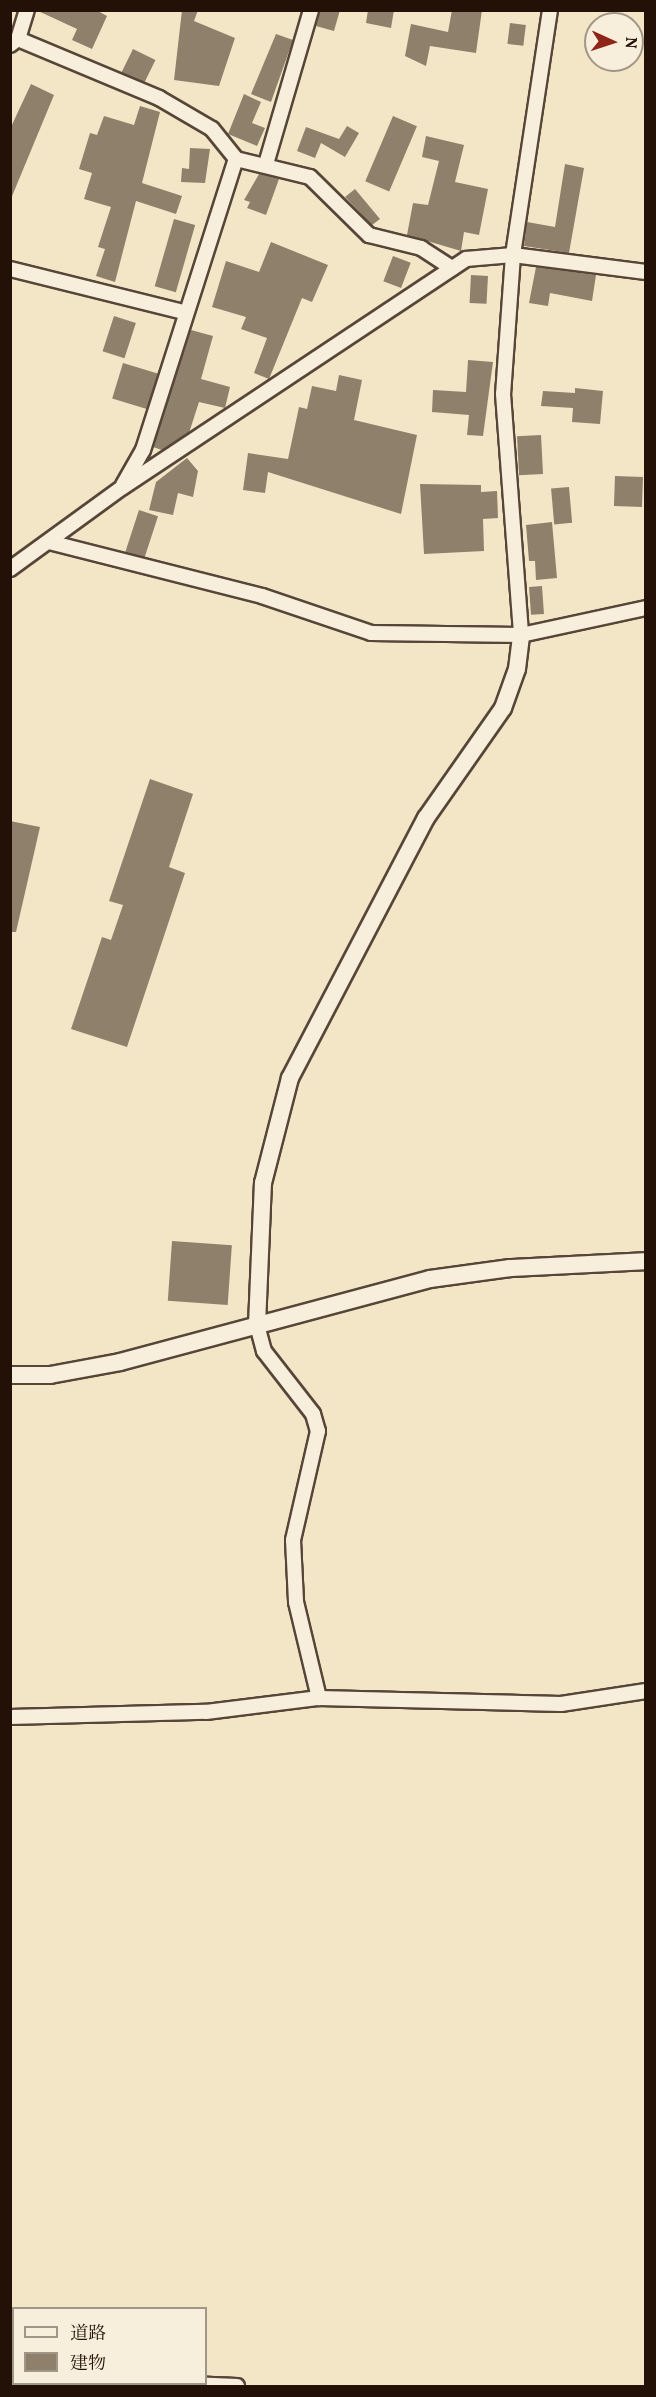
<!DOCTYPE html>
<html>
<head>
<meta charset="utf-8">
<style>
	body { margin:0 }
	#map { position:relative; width:656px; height:2397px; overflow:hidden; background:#f2e6c7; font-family:Vollkorn,"Noto Serif JP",serif }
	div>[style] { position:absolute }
	.building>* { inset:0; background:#8f806b; transform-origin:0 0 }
	.roads { filter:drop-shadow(2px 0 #574638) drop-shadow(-2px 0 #574638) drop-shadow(0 2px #574638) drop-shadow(0 -2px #574638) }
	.minor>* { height:14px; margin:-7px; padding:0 7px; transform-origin:7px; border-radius:7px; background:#f7efdb }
	.tertiary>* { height:16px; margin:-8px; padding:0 8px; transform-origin:8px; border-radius:8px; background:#f7efdb }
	span { translate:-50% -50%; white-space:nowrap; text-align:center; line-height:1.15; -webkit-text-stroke:4.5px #f7efdb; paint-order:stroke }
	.frame { position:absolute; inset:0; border:12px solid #231108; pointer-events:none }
	.legend { position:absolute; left:12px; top:2307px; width:195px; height:78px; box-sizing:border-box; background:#f7efdb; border:2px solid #a29687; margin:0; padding:8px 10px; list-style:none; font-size:18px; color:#231108 }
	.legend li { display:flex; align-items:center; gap:12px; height:30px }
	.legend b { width:30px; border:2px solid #a29687 }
	.north { position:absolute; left:584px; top:12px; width:60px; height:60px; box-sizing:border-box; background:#f7efdb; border:2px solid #a29687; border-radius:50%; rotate:93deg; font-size:16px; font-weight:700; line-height:24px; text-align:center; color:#231108 }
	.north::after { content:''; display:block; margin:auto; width:21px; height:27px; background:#8f2418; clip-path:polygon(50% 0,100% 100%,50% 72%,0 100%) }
</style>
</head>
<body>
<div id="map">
	<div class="building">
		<i style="clip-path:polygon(36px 10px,96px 10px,107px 16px,92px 49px,72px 40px,77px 29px)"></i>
		<i style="clip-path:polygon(182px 10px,198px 10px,194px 21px,235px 38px,219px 86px,174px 80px)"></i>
		<i style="clip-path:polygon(320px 10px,340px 10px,334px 31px,316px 26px)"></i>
		<i style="clip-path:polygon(368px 10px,394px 10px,391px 28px,366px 23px)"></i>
		<i style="clip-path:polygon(452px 10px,482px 10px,476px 53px,430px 46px,426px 66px,405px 56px,411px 24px,448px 32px)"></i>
		<i style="left:510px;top:23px;width:16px;height:21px;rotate:7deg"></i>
		<i style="clip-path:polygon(276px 34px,293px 40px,271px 102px,251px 94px)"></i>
		<i style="left:133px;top:49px;width:25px;height:26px;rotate:26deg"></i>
		<i style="clip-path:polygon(31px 84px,54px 95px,10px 201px,10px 129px)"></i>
		<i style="clip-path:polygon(244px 94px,261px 102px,252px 123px,265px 128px,257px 146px,228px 134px)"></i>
		<i style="clip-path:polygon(140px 106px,160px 112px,142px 183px,182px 196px,176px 214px,136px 201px,115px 282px,96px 276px,105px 249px,98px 247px,111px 207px,84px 199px,92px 173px,79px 169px,90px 133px,97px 135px,104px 116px,134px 125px)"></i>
		<i style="left:393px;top:116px;width:26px;height:71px;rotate:23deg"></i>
		<i style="clip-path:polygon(347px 126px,359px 133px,345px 157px,321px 143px,315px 158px,297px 151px,306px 127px,339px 139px)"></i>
		<i style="clip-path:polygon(426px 136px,464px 145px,455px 182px,488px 189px,479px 235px,464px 232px,461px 251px,407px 235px,413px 203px,428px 205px,439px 161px,422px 157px)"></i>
		<i style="clip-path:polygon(190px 148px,210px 149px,205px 183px,181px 182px,182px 168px,189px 169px)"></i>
		<i style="clip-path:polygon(565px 164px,584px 168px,569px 253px,524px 246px,527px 222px,555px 227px)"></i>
		<i style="clip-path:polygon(259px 174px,279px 179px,266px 215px,247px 208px,250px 202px,244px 200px)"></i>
		<i style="clip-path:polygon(355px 189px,380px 219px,372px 225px,345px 197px)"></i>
		<i style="left:174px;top:219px;width:22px;height:70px;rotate:16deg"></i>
		<i style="clip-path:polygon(271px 242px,328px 265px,312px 302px,302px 298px,269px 379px,254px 373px,267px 338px,241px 329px,246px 317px,212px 307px,226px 261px,259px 272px)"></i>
		<i style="left:393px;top:256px;width:19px;height:27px;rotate:21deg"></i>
		<i style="clip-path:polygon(536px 267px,596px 275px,592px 301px,550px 293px,548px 306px,529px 303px)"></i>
		<i style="left:471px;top:275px;width:17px;height:28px;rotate:3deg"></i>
		<i style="left:114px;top:316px;width:23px;height:37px;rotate:18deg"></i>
		<i style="clip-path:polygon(191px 330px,213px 336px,201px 379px,230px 387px,225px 408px,199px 402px,189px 433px,162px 450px,153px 447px)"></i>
		<i style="clip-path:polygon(468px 360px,493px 362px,483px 436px,467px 435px,469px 415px,432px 412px,433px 390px,466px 392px)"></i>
		<i style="left:123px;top:363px;width:37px;height:37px;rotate:17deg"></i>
		<i style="clip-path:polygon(339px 375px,362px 380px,354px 420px,417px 435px,401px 514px,268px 472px,265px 493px,243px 490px,248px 453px,288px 459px,299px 407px,307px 409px,312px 386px,336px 391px)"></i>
		<i style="clip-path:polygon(575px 388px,603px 391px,600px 424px,572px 422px,573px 408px,541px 406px,543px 391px,575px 393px)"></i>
		<i style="left:541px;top:435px;width:39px;height:24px;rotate:87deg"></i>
		<i style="clip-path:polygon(187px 458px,198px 471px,193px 497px,178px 493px,173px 515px,149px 510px,156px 482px)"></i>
		<i style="left:615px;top:476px;width:28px;height:30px;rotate:2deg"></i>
		<i style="clip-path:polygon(420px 484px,481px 485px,481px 492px,497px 491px,498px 518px,483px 519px,484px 551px,424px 554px)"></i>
		<i style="left:569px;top:487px;width:36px;height:18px;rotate:85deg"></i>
		<i style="left:139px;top:510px;width:20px;height:44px;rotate:18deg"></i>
		<i style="clip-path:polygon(552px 522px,557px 578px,536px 580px,535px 561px,529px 561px,526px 525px)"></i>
		<i style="left:542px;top:586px;width:28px;height:13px;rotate:86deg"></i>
		<i style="clip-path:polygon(150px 779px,193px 794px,169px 867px,185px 873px,127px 1047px,71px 1029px,102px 937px,111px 940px,123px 905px,109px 901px)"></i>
		<i style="clip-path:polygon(10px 821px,40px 827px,16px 932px,10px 932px)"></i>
		<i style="left:172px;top:1241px;width:60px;height:60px;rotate:4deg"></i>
	</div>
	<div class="roads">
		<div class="minor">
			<i style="left:550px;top:10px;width:248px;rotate:98.6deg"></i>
			<i style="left:513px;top:255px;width:139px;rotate:94.1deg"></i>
			<i style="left:503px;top:394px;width:242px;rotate:85.7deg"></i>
			<i style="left:521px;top:635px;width:128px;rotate:-12.2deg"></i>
			<i style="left:18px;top:39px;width:30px;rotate:-73deg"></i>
			<i style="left:10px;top:45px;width:10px;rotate:-37deg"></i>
			<i style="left:18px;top:39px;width:153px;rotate:22.7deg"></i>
			<i style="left:159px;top:98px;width:61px;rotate:30.3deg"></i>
			<i style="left:212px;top:129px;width:38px;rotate:51deg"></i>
			<i style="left:236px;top:159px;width:76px;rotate:13.7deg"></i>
			<i style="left:310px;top:177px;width:83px;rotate:44.5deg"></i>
			<i style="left:369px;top:235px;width:54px;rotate:14deg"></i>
			<i style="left:421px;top:248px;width:37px;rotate:33deg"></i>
			<i style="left:266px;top:164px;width:160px;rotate:-73.7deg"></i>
			<i style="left:10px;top:269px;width:179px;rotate:13.9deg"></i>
			<i style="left:123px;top:485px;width:40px;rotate:-60.3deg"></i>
			<i style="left:143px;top:450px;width:305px;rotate:-72.3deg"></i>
			<i style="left:49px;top:542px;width:220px;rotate:14.2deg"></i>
			<i style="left:262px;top:596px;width:115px;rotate:18.7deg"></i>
			<i style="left:371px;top:633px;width:150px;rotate:0.8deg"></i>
			<i style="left:10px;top:569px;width:140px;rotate:-36deg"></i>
			<i style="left:123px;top:487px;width:412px;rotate:-33.6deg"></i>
			<i style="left:466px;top:259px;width:47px;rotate:-4.9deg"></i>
			<i style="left:513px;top:255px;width:134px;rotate:7.3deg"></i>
			<i style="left:257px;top:1325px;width:27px;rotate:75deg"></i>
			<i style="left:264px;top:1351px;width:80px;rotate:52.1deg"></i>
			<i style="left:313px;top:1414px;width:18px;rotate:74deg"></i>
			<i style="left:318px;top:1431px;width:112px;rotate:102.9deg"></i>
			<i style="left:293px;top:1540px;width:62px;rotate:87.2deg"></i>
			<i style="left:296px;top:1602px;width:99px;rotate:76.5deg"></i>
			<i style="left:10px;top:1717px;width:196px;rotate:-1.5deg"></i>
			<i style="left:206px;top:1712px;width:114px;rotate:-7.1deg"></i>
			<i style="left:319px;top:1698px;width:242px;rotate:1.4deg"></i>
			<i style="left:561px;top:1704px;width:86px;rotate:-8.7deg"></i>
			<i style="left:10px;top:2380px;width:4px"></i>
			<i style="left:190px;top:2384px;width:47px;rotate:2.4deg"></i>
		</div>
		<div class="tertiary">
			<i style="left:257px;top:1325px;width:142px;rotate:-87.6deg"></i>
			<i style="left:263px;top:1183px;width:108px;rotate:-75.6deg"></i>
			<i style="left:290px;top:1078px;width:293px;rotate:-62.4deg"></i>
			<i style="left:426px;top:818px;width:134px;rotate:-55deg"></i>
			<i style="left:503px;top:708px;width:41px;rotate:-70.3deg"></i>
			<i style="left:517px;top:669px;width:34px;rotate:-83deg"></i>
			<i style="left:10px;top:1375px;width:40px"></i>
			<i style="left:50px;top:1375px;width:71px;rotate:-10.5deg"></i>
			<i style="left:120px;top:1362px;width:321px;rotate:-15deg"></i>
			<i style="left:430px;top:1279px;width:81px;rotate:-7.8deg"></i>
			<i style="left:510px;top:1268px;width:136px;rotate:-2.9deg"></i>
		</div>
	</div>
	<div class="frame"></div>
	<ul class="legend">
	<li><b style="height:8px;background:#f7efdb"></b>道路</li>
	<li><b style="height:16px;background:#8f806b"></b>建物</li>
	</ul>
	<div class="north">N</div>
</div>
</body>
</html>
